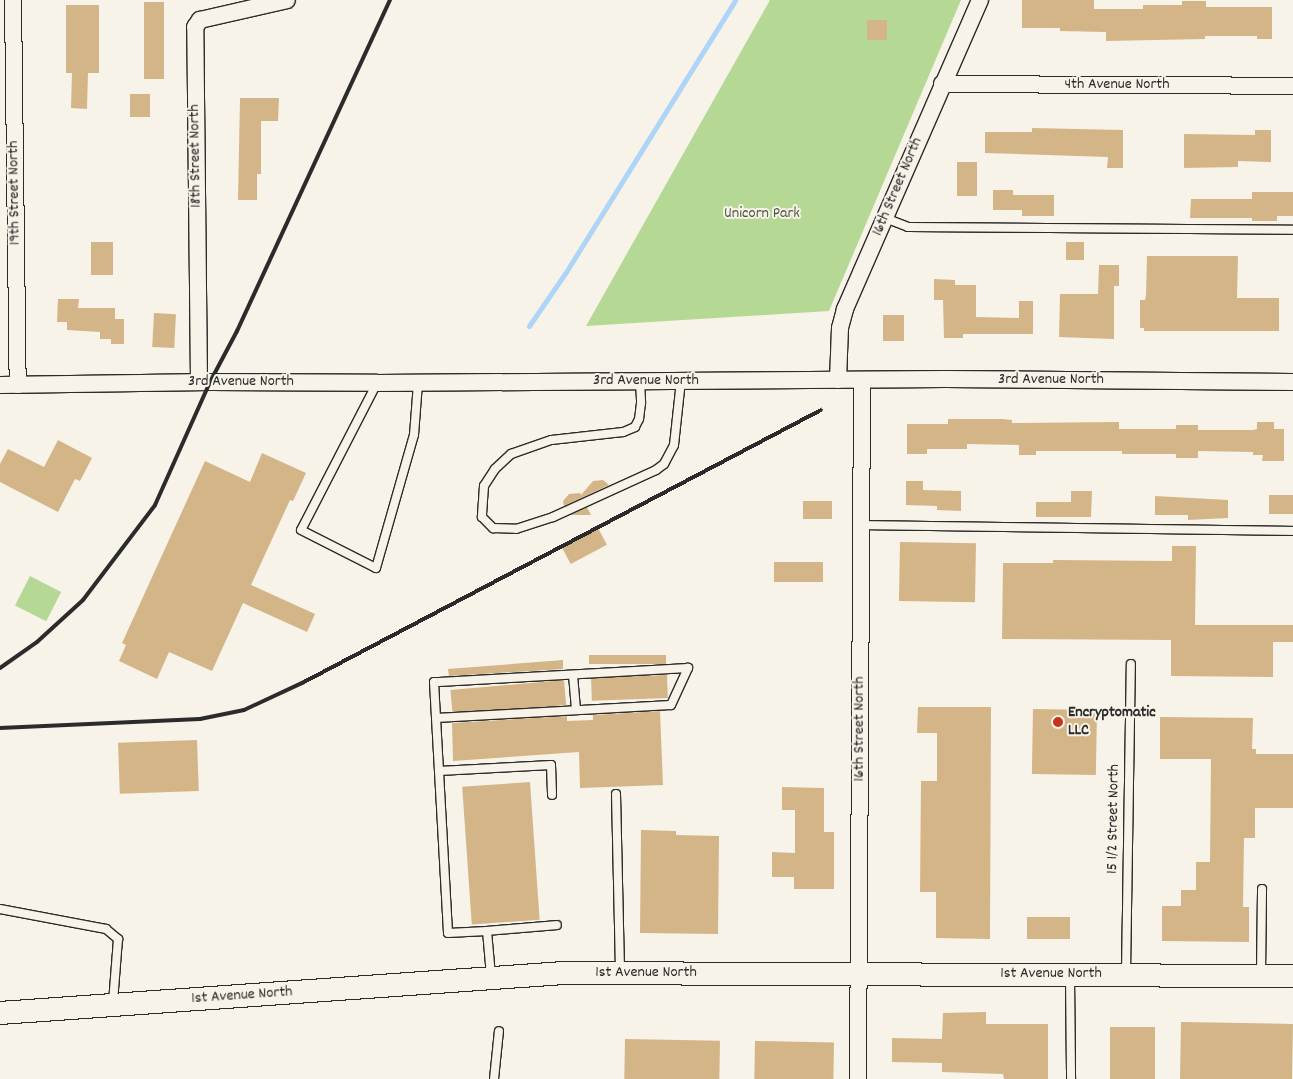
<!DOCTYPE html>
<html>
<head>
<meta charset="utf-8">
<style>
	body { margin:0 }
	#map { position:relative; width:1293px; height:1079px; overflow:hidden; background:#f7f3e8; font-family:Dekko,sans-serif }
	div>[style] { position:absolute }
	.green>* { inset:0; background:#b5d994; transform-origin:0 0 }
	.stream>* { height:5px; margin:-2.5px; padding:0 2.5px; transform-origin:2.5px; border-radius:2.5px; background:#aed5f8 }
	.building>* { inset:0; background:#d4b588; transform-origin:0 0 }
	.roads { filter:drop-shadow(1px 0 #2b2b2b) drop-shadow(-1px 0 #2b2b2b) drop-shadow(0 1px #2b2b2b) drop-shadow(0 -1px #2b2b2b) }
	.lane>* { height:8px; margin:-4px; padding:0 4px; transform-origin:4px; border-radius:4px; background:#f7f3e8 }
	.street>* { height:16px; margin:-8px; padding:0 8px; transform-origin:8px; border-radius:8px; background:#f7f3e8 }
	.secondary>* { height:22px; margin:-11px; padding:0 11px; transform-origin:11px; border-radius:11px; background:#f7f3e8 }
	.rail>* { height:4px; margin:-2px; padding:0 2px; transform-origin:2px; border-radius:2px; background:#2b2b2b }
	.dots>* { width:14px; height:14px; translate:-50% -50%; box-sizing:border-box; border:2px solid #f7f3e8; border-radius:50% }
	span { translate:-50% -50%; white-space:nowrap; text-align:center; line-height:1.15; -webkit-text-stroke:4px #f7f3e8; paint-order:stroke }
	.street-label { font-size:16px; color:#2b2b2b }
	.park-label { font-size:16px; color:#4e5645 }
	.poi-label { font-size:16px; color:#2b2b2b; font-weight:700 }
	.left { translate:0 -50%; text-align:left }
</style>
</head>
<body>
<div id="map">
	<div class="green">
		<i style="clip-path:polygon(770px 0,961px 0,829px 311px,586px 326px)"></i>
		<i style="left:30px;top:576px;width:35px;height:33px;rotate:27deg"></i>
	</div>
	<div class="stream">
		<i style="left:529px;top:326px;width:65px;rotate:-55.6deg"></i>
		<i style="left:566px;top:272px;width:320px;rotate:-58.1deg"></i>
	</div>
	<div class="building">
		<i style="clip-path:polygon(1022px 0,1094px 0,1094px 9px,1143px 9px,1143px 5px,1182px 5px,1182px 1px,1206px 1px,1206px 7px,1272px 7px,1272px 39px,1257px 39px,1257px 36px,1205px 36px,1205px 39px,1106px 41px,1106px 32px,1060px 31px,1060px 28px,1022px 28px)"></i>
		<i style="left:144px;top:2px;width:20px;height:77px"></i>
		<i style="clip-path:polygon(66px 5px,99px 5px,99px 73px,88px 73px,87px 109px,71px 108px,72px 73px,66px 73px)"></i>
		<i style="left:867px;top:20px;width:20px;height:20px"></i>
		<i style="left:130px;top:94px;width:20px;height:23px"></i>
		<i style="clip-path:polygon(240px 98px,279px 98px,278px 121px,261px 121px,261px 174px,257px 174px,257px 200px,238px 200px)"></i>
		<i style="clip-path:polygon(1032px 128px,1123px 130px,1123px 168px,1107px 168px,1108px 157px,985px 153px,985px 132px,1032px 132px)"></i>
		<i style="clip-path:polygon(1255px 130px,1271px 130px,1271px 162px,1238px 161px,1238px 167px,1184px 168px,1184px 134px,1255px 135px)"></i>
		<i style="left:957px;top:162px;width:20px;height:34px"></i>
		<i style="clip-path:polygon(993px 190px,1013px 190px,1013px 195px,1054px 195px,1054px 216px,1022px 216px,1022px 210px,993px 210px)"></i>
		<i style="clip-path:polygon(1252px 192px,1293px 192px,1293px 216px,1277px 216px,1277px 221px,1252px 221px,1252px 218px,1190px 218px,1191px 199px,1252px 199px)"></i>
		<i style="left:91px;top:242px;width:22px;height:33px"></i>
		<i style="left:1066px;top:242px;width:18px;height:18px"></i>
		<i style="clip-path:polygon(1147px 256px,1238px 256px,1237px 298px,1279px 298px,1279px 331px,1144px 331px,1144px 328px,1140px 328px,1140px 300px,1145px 300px,1146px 295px)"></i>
		<i style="clip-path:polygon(1099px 265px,1119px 265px,1119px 286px,1114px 286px,1114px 339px,1059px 337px,1060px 294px,1098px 294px)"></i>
		<i style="clip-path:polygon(934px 279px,955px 280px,955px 285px,976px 285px,976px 317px,1019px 318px,1019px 301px,1033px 301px,1033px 334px,963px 334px,963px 338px,944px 338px,943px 300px,934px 300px)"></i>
		<i style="clip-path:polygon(58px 299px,79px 299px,78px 308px,115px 308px,115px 319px,124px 319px,124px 344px,111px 344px,111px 339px,100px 339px,100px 332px,67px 330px,67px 322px,57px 322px)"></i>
		<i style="left:154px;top:313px;width:22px;height:34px;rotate:3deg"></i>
		<i style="left:883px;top:315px;width:21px;height:26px"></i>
		<i style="clip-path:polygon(948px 419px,1002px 419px,1012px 420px,1012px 423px,1119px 422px,1119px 429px,1176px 429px,1176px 425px,1198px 425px,1198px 430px,1253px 430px,1257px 429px,1257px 422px,1274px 422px,1274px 429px,1284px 429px,1284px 461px,1262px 461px,1263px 455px,1253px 455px,1253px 452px,1198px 451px,1198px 458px,1176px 458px,1176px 454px,1122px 454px,1122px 451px,1036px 451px,1036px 455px,1019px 455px,1019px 445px,967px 444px,967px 449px,927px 449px,927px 454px,907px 454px,907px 424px,948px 424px)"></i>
		<i style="clip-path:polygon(58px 440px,92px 458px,80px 481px,75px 479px,58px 512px,0 482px,0 464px,8px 449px,44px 467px)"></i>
		<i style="clip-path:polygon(262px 453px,306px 473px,293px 501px,290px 500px,251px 585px,315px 614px,307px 632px,243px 603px,212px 671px,169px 652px,157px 679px,119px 661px,126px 645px,122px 643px,205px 461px,250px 482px)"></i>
		<i style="clip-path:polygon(603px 480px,609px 485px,564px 506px,563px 501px,569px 494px,580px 493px,581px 495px,593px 481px)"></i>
		<i style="clip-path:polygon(906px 481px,923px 481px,923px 490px,961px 491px,961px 511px,937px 510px,937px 506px,906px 505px)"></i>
		<i style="clip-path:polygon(1071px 491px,1092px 491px,1091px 517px,1036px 517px,1036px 502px,1071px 502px)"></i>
		<i style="left:1269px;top:495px;width:24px;height:19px"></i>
		<i style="clip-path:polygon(1155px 496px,1228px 500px,1228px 518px,1188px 520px,1188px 515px,1155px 515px)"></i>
		<i style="left:803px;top:501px;width:29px;height:18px"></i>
		<i style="clip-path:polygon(587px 507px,591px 515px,570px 515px)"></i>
		<i style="left:598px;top:528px;width:19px;height:41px;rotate:62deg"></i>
		<i style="left:900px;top:542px;width:76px;height:59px;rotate:1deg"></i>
		<i style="clip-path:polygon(1172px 546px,1196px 546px,1195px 625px,1293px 625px,1293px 642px,1273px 642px,1273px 677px,1171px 676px,1171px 640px,1002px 639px,1003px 563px,1053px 563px,1053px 560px,1172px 561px)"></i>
		<i style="left:774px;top:562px;width:49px;height:20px"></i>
		<i style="left:666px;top:655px;width:9px;height:77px;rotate:90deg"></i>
		<i style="clip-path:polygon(563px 660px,563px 669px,449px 676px,448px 669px)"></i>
		<i style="left:667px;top:675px;width:23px;height:76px;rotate:88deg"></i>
		<i style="left:564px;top:680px;width:25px;height:114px;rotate:85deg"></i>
		<i style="clip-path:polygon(918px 707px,991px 707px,990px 939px,936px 938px,936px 892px,920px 892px,921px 781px,937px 781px,937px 733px,917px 733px)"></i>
		<i style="left:1033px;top:709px;width:64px;height:65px;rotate:1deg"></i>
		<i style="clip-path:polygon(660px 711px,663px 785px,580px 788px,579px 752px,453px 761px,452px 723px,567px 716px,567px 721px,593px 720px,593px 715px)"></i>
		<i style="clip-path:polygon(1160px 717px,1253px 718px,1252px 749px,1256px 749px,1256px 754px,1293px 754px,1293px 808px,1255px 808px,1255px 838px,1244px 838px,1243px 907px,1249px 907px,1249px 942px,1162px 941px,1162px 906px,1181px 906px,1181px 890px,1196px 890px,1196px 862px,1210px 862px,1211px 759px,1160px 759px)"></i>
		<i style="left:197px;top:740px;width:51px;height:79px;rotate:88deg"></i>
		<i style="left:530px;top:782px;width:138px;height:68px;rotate:86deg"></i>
		<i style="clip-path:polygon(782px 787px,824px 788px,824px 832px,834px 832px,834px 889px,794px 889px,794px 877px,772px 877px,772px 852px,795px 853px,795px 810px,782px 810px)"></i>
		<i style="clip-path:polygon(641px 830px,676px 831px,676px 835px,719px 836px,718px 934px,640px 933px)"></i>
		<i style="left:1027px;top:917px;width:43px;height:22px"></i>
		<i style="clip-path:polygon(986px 1012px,986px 1024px,1048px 1024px,1048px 1079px,1004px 1079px,1003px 1074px,942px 1072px,942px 1063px,892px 1062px,892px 1038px,942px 1039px,943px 1013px)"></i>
		<i style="left:1181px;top:1022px;width:112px;height:57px;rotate:1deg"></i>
		<i style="left:1110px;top:1027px;width:45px;height:52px"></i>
		<i style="left:625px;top:1039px;width:95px;height:40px;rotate:1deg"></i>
		<i style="left:755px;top:1041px;width:79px;height:38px;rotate:1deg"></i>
	</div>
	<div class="roads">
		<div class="lane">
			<i style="left:885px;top:218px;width:25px;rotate:21deg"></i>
			<i style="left:908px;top:227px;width:385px;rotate:0.4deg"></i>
			<i style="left:640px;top:381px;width:22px;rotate:87deg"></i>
			<i style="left:641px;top:403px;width:16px;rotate:97deg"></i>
			<i style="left:639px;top:419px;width:9px;rotate:117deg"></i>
			<i style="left:635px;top:427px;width:13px;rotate:157deg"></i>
			<i style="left:623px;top:432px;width:72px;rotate:173.7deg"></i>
			<i style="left:551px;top:440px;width:42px;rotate:160.7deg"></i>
			<i style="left:511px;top:454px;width:22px;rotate:137deg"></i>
			<i style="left:495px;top:469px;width:20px;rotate:123deg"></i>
			<i style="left:484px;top:486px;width:31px;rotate:94deg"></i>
			<i style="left:482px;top:517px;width:16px;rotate:45deg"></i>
			<i style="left:493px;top:528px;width:23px;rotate:2deg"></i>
			<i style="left:516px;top:529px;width:39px;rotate:-18deg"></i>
			<i style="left:553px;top:517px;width:113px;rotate:-24.5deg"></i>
			<i style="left:656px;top:470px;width:10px;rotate:-37deg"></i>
			<i style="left:664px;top:464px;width:21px;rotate:-62deg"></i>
			<i style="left:674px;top:445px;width:64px;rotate:-83.8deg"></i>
			<i style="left:377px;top:383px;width:165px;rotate:117.3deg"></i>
			<i style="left:301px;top:530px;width:84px;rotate:26.9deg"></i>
			<i style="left:376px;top:568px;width:138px;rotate:-74.1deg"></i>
			<i style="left:414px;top:435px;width:52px;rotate:-85.6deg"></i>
			<i style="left:861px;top:525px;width:432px;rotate:0.8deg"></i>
			<i style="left:573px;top:675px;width:35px;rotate:85deg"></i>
			<i style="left:436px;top:718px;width:235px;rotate:-3.2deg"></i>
			<i style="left:671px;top:705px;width:41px;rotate:-65.3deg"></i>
			<i style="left:688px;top:668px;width:254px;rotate:176.8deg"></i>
			<i style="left:434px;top:682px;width:251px;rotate:86.8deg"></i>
			<i style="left:448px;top:933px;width:39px;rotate:-3deg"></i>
			<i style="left:487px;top:931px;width:45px;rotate:84.9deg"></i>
			<i style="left:439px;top:771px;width:112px;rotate:-3.1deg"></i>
			<i style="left:551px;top:765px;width:30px;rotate:88deg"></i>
			<i style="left:616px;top:794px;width:176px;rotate:88.7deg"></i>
			<i style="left:0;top:909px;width:108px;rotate:10.7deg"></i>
			<i style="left:106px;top:929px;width:16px;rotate:40deg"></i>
			<i style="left:118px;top:939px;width:64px;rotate:94.5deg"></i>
			<i style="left:487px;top:931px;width:70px;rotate:-4.9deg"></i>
			<i style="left:1126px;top:973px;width:309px;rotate:-89.1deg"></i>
			<i style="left:1261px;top:974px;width:85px;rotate:-89.3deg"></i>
			<i style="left:1070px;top:976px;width:103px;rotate:89.4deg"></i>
			<i style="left:494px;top:1079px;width:48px;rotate:-84.1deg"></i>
		</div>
		<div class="street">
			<i style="left:13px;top:0;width:385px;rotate:89.3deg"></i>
			<i style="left:942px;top:84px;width:351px;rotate:0.3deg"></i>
			<i style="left:838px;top:380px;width:52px;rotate:-87.8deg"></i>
			<i style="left:840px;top:328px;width:20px;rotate:-75deg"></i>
			<i style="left:845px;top:309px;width:337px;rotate:-66.4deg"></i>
			<i style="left:199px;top:382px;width:355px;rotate:-90.6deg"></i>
			<i style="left:195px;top:27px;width:9px;rotate:-54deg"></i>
			<i style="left:200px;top:20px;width:89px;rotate:-12.9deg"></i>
			<i style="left:0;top:385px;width:210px;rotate:-0.8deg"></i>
			<i style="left:210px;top:382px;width:167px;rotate:0.3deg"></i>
			<i style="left:377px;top:383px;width:568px;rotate:-0.4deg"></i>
			<i style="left:945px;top:379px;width:348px;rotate:0.5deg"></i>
			<i style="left:858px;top:1079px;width:699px;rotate:-89.67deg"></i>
		</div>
		<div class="secondary">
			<i style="left:0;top:1013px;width:564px;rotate:-4.06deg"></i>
			<i style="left:563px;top:973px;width:730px;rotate:0.24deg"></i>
		</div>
	</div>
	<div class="rail">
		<i style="left:0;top:668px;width:45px;rotate:-35.1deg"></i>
		<i style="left:37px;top:642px;width:62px;rotate:-42.4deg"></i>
		<i style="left:83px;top:600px;width:119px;rotate:-52.8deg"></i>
		<i style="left:155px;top:505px;width:135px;rotate:-65.9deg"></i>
		<i style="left:210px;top:382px;width:58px;rotate:-62.1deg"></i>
		<i style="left:237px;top:331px;width:365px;rotate:-65.2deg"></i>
		<i style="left:0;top:728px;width:200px;rotate:-2.6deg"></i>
		<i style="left:200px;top:719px;width:45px;rotate:-11.6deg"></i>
		<i style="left:244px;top:710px;width:66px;rotate:-25deg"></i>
		<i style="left:304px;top:682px;width:584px;rotate:-27.75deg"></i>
	</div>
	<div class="dots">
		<i style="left:1058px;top:722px;background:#c8321e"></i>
	</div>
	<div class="street-label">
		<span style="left:1117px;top:85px">4th Avenue North</span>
		<span style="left:196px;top:156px;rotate:-91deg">18th Street North</span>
		<span style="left:898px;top:187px;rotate:-67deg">16th Street North</span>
		<span style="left:15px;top:193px;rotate:-91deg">19th Street North</span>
		<span style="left:1051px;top:380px">3rd Avenue North</span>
		<span style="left:646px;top:381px">3rd Avenue North</span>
		<span style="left:241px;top:382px">3rd Avenue North</span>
		<span style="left:860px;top:729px;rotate:-90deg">16th Street North</span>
		<span style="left:1114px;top:819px;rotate:-89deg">15 1/2 Street North</span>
		<span style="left:646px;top:973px">1st Avenue North</span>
		<span style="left:1051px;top:974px">1st Avenue North</span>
		<span style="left:242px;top:996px;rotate:-4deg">1st Avenue North</span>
	</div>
	<div class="park-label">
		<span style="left:762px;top:214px">Unicorn Park</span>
	</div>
	<div class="poi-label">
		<span class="left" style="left:1068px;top:722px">Encryptomatic<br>LLC</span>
	</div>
</div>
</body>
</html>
